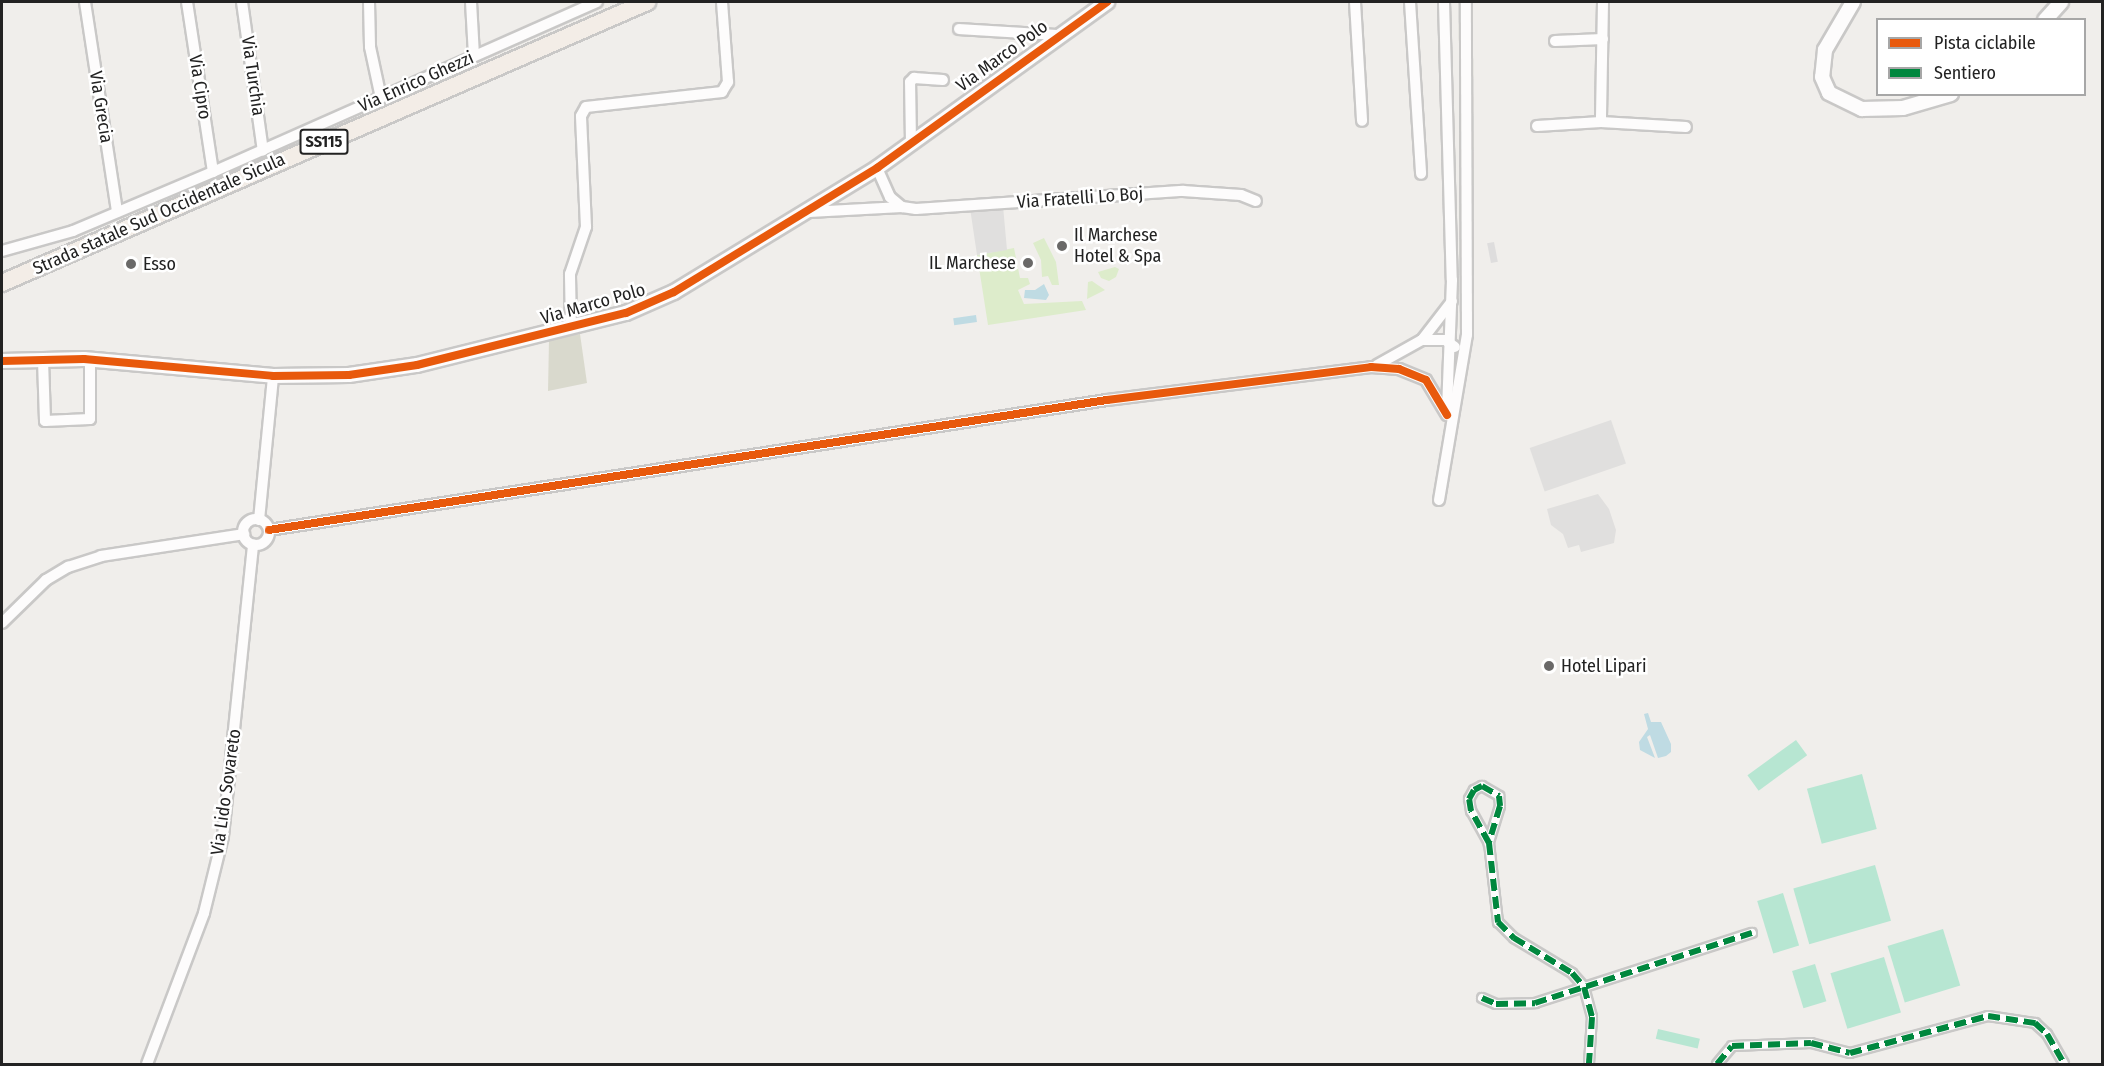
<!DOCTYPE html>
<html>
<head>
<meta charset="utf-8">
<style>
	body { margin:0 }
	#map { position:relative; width:2104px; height:1066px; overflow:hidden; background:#f0eeeb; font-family:"Fira Sans Condensed",sans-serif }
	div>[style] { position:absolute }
	.construction>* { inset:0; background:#d9d9cd }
	.grass>* { inset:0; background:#ddeccb }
	.pitch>* { inset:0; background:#b7e6d2; transform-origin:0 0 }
	.parking>* { inset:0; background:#e0dfde; transform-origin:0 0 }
	.water>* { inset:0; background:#bfdbe3; transform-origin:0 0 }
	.pier>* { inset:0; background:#dedddd; transform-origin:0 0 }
	.roads { filter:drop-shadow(2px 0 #c9c8c7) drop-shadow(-2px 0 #c9c8c7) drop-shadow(0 2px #c9c8c7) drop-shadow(0 -2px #c9c8c7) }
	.pedestrian>* { height:8px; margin:-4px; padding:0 4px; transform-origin:4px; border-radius:4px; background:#fdfcfc }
	.minor>* { height:10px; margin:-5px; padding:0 5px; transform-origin:5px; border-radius:5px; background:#fdfcfc }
	.minor>.ring { margin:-5px; padding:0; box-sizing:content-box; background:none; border:10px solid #fdfcfc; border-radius:50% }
	.tertiary>* { height:14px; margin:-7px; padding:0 7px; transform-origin:7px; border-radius:7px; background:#fdfcfc }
	.primary>* { height:16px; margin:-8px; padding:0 8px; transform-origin:8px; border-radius:8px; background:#f3ede7 }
	.quiet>* { height:6px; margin-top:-3px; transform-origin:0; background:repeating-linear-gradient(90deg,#00873e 0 12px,transparent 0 18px) }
	.cycleway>* { height:8px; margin:-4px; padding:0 4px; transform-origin:4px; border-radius:4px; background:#e8590c }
	.dots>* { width:16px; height:16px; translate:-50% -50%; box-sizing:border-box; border:3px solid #fff; border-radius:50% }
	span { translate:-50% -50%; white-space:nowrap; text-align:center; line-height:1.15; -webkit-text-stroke:5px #fff; paint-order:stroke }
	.shield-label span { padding:2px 4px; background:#fff; border:2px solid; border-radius:4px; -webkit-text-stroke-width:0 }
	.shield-label { font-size:16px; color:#222; font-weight:700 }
	.street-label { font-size:18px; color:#222 }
	.poi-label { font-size:18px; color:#222 }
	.left { translate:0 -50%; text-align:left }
	.right { translate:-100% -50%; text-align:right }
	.frame { position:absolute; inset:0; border:3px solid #222; pointer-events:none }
	.legend { position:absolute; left:1876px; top:18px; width:210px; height:78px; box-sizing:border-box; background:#fff; border:2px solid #a7a7a7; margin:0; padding:8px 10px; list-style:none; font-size:18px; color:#222 }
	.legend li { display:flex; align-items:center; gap:12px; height:30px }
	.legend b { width:30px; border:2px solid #a7a7a7 }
</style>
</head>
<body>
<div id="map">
	<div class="construction">
		<i style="clip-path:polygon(580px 334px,587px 383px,548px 391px,549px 340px)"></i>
	</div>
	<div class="grass">
		<i style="clip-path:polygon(1044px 238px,1056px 262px,1059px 285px,1052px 285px,1048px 276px,1042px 277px,1041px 260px,1033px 243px)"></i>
		<i style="clip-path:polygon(1014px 248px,1020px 278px,1028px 278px,1030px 284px,1018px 290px,1024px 304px,1082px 301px,1086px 310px,988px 325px,977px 255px)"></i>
		<i style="clip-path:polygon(1115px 267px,1119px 269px,1116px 277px,1109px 281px,1101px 278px,1098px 272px)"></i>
		<i style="clip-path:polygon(1092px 281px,1105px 290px,1087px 299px,1088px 282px)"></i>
	</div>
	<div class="pitch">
		<i style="left:1796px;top:740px;width:19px;height:60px;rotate:54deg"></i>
		<i style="left:1862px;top:774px;width:57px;height:57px;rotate:75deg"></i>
		<i style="left:1875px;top:865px;width:58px;height:85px;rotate:74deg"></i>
		<i style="left:1783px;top:893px;width:55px;height:27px;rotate:73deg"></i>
		<i style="left:1943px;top:929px;width:59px;height:58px;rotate:73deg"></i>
		<i style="left:1884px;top:957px;width:58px;height:56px;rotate:73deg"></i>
		<i style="left:1815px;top:964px;width:39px;height:24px;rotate:73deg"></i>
		<i style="left:1658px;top:1029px;width:43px;height:10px;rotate:13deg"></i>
	</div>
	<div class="parking">
		<i style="clip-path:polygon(1003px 206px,1007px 250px,977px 255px,970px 208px)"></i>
		<i style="left:1611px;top:420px;width:46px;height:86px;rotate:71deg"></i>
		<i style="clip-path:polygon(1598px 494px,1609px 509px,1616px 530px,1614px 543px,1581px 552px,1579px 545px,1568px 548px,1563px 534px,1551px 525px,1547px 509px)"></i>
	</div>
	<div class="water">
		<i style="clip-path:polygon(1044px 284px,1049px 295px,1046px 300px,1024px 298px,1025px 290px,1035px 290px)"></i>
		<i style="left:976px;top:315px;width:7px;height:23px;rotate:82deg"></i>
		<i style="clip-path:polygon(1648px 713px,1651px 722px,1661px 722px,1671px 744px,1671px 752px,1666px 756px,1658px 758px,1650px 735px,1647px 737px,1655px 758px,1640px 750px,1639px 742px,1648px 729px,1644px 714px)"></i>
	</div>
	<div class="pier">
		<i style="left:1494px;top:242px;width:20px;height:7px;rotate:79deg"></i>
	</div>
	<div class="roads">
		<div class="pedestrian">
			<i style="left:1489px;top:843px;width:37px;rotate:-119deg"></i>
			<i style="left:1471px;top:811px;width:12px;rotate:-99deg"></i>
			<i style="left:1469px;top:799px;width:10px;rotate:-61deg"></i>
			<i style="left:1474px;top:790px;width:9px;rotate:-27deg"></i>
			<i style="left:1482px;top:786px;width:20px;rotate:30deg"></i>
			<i style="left:1499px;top:796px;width:10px;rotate:84deg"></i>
			<i style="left:1500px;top:806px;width:39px;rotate:107deg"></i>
			<i style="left:1489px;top:843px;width:80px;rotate:83.5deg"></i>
			<i style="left:1498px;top:922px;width:23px;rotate:45deg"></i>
			<i style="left:1514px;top:938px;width:68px;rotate:31.1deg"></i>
			<i style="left:1572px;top:973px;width:18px;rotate:49deg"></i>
			<i style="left:1584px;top:987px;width:31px;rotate:75deg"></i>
			<i style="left:1592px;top:1017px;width:47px;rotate:93.7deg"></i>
			<i style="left:1482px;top:998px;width:15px;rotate:23deg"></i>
			<i style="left:1496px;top:1004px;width:39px;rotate:-1deg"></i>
			<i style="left:1535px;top:1003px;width:228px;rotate:-17.9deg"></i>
			<i style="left:1717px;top:1064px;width:23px;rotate:-50deg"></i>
			<i style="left:1732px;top:1046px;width:79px;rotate:-2.2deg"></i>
			<i style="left:1811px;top:1043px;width:40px;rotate:14.4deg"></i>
			<i style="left:1850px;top:1053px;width:143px;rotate:-15deg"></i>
			<i style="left:1988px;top:1016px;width:48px;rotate:8.5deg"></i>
			<i style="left:2035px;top:1023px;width:16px;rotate:43deg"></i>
			<i style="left:2047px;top:1034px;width:34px;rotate:60deg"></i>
		</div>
		<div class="minor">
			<i style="left:85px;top:2px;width:212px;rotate:81.3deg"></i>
			<i style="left:187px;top:2px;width:172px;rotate:81.3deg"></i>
			<i style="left:242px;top:2px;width:150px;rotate:82deg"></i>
			<i style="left:369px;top:2px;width:45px;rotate:88.7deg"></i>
			<i style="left:370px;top:47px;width:52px;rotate:77.8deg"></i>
			<i style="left:471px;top:2px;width:54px;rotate:86.8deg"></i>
			<i style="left:1355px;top:2px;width:119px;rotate:86.6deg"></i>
			<i style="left:1410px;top:2px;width:172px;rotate:86.3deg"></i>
			<i style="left:1444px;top:2px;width:278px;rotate:88.4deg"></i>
			<i style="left:1452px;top:280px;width:132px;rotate:92.2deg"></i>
			<i style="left:1603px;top:2px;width:120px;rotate:91deg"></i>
			<i style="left:1601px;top:122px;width:85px;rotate:3.4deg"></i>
			<i style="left:959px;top:29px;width:97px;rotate:3.5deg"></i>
			<i style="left:1555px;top:41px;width:48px;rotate:-2.4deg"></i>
			<i style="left:1537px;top:126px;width:64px;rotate:-3.6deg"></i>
			<i style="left:911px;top:143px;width:61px;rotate:-90.9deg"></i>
			<i style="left:910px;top:82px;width:6px;rotate:-45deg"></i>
			<i style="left:914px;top:78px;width:29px;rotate:4deg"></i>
			<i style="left:877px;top:168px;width:32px;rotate:66deg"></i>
			<i style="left:890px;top:197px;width:16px;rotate:40deg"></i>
			<i style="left:902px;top:207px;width:14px;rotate:8deg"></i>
			<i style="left:916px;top:209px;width:268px;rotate:-3.9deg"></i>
			<i style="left:1183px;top:191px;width:58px;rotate:3.9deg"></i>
			<i style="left:1241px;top:195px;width:16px;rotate:22deg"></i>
			<i style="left:809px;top:212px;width:93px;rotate:-3.1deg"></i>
			<i style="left:2px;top:251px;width:74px;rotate:-15.7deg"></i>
			<i style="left:73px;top:231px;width:152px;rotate:-22.9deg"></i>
			<i style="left:213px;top:172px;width:420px;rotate:-23.9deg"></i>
			<i style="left:571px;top:328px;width:54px;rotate:-91.1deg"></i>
			<i style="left:570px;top:274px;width:50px;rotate:-71.2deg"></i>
			<i style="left:586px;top:227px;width:111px;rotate:-92.6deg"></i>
			<i style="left:581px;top:116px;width:10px;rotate:-61deg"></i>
			<i style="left:586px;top:107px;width:137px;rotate:-6.3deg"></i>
			<i style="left:722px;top:92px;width:12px;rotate:-59deg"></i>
			<i style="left:728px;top:82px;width:80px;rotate:-94.3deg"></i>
			<i style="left:1422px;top:340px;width:23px"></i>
			<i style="left:1445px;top:340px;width:12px;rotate:35deg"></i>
			<i style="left:43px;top:360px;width:61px;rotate:88.1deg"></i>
			<i style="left:45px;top:421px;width:45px;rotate:-2.5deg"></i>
			<i style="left:90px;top:419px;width:59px;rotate:-90deg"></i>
			<i style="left:1377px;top:365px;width:51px;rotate:-29.1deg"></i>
			<i style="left:1422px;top:340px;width:49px;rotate:-52.4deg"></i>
			<i style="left:1439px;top:500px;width:167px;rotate:-80.4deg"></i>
			<i style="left:1467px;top:335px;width:333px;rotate:-90.2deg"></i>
			<i class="ring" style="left:243px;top:519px;width:16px;height:16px"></i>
			<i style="left:259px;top:520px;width:145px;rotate:-84.4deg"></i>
			<i style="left:269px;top:530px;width:848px;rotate:-8.82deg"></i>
			<i style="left:1107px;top:400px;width:266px;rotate:-7.1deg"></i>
			<i style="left:1371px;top:367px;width:28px;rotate:4deg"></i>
			<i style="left:1399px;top:369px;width:29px;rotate:22deg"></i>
			<i style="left:1426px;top:380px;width:41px;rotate:59deg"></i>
			<i style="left:2px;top:623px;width:62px;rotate:-44.3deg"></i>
			<i style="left:46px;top:580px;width:26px;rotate:-31deg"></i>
			<i style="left:68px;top:567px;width:35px;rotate:-18deg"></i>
			<i style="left:101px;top:556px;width:145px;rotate:-8.7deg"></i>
			<i style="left:147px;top:1064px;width:161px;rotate:-69.3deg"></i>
			<i style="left:204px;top:913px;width:79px;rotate:-76.1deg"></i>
			<i style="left:223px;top:836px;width:293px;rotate:-84.1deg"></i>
		</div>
		<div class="tertiary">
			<i style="left:1853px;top:2px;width:56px;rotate:120.3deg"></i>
			<i style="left:1825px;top:50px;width:27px;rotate:96deg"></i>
			<i style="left:1822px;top:77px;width:17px;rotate:66deg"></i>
			<i style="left:1829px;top:93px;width:37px;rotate:26deg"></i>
			<i style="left:1862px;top:109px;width:41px;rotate:-1.4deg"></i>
			<i style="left:1903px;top:108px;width:50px;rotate:-16.3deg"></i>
			<i style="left:2045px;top:20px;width:24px;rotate:-48deg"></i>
			<i style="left:2px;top:361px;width:82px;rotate:-1.4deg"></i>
			<i style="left:84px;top:359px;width:190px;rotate:5.1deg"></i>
			<i style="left:273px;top:376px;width:76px;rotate:-0.8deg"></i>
			<i style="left:349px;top:375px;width:69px;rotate:-8.4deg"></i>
			<i style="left:417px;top:365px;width:215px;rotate:-14deg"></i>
			<i style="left:626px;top:313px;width:52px;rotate:-23.6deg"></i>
			<i style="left:674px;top:292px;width:238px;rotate:-31.4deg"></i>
			<i style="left:877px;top:168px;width:284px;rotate:-35.8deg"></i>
		</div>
		<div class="primary">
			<i style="left:2px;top:283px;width:704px;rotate:-23.54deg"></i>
		</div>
	</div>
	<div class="quiet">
		<i style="left:1489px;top:843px;width:37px;rotate:-119deg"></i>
		<i style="left:1471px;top:811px;width:12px;rotate:-99deg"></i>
		<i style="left:1469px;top:799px;width:10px;rotate:-61deg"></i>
		<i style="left:1474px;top:790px;width:9px;rotate:-27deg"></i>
		<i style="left:1482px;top:786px;width:20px;rotate:30deg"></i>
		<i style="left:1499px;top:796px;width:10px;rotate:84deg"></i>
		<i style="left:1500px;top:806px;width:39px;rotate:107deg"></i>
		<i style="left:1489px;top:843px;width:80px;rotate:83.5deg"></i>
		<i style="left:1498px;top:922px;width:23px;rotate:45deg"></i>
		<i style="left:1514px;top:938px;width:68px;rotate:31.1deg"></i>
		<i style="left:1572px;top:973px;width:18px;rotate:49deg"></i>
		<i style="left:1584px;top:987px;width:31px;rotate:75deg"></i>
		<i style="left:1592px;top:1017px;width:47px;rotate:93.7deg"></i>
		<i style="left:1482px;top:998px;width:15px;rotate:23deg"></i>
		<i style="left:1496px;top:1004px;width:39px;rotate:-1deg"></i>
		<i style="left:1535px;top:1003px;width:228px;rotate:-17.9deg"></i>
		<i style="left:1717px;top:1064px;width:23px;rotate:-50deg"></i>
		<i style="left:1732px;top:1046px;width:79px;rotate:-2.2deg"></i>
		<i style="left:1811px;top:1043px;width:40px;rotate:14.4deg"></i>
		<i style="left:1850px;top:1053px;width:143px;rotate:-15deg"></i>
		<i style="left:1988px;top:1016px;width:48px;rotate:8.5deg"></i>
		<i style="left:2035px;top:1023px;width:16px;rotate:43deg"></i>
		<i style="left:2047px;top:1034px;width:34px;rotate:60deg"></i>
	</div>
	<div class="cycleway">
		<i style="left:2px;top:361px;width:82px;rotate:-1.4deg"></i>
		<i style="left:84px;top:359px;width:190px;rotate:5.1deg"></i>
		<i style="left:273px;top:376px;width:76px;rotate:-0.8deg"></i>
		<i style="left:349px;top:375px;width:69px;rotate:-8.4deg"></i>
		<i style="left:417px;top:365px;width:215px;rotate:-14deg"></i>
		<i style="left:626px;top:313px;width:52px;rotate:-23.6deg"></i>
		<i style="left:674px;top:292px;width:238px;rotate:-31.4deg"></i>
		<i style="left:877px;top:168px;width:284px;rotate:-35.8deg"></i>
		<i style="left:269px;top:530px;width:848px;rotate:-8.82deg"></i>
		<i style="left:1107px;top:400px;width:266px;rotate:-7.1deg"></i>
		<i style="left:1371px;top:367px;width:28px;rotate:4deg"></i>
		<i style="left:1399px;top:369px;width:29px;rotate:22deg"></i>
		<i style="left:1426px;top:380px;width:41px;rotate:59deg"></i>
	</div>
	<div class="dots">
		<i style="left:1062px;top:246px;background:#6a6968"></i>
		<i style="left:1028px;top:263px;background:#6a6968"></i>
		<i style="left:131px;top:264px;background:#6a6968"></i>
		<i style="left:1549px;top:666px;background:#6a6968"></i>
	</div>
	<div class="shield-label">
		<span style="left:324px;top:142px">SS115</span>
	</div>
	<div class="street-label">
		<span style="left:1002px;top:56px;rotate:-36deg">Via Marco Polo</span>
		<span style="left:253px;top:76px;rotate:82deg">Via Turchia</span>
		<span style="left:416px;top:82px;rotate:-24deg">Via Enrico Ghezzi</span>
		<span style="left:200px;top:87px;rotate:81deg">Via Cipro</span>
		<span style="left:101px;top:107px;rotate:81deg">Via Grecia</span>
		<span style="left:1080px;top:198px;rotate:-4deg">Via Fratelli Lo Boj</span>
		<span style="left:159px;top:214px;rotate:-24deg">Strada statale Sud Occidentale Sicula</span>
		<span style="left:593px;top:304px;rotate:-16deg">Via Marco Polo</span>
		<span style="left:226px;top:792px;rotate:-82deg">Via Lido Sovareto</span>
	</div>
	<div class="poi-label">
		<span class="left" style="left:1074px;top:246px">Il Marchese<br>Hotel &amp; Spa</span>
		<span class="right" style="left:1016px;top:263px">IL Marchese</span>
		<span class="left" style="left:143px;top:264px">Esso</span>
		<span class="left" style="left:1561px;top:666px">Hotel Lipari</span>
	</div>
	<div class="frame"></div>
	<ul class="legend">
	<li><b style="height:8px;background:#e8590c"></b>Pista ciclabile</li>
	<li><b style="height:8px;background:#00873e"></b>Sentiero</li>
	</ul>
</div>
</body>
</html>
